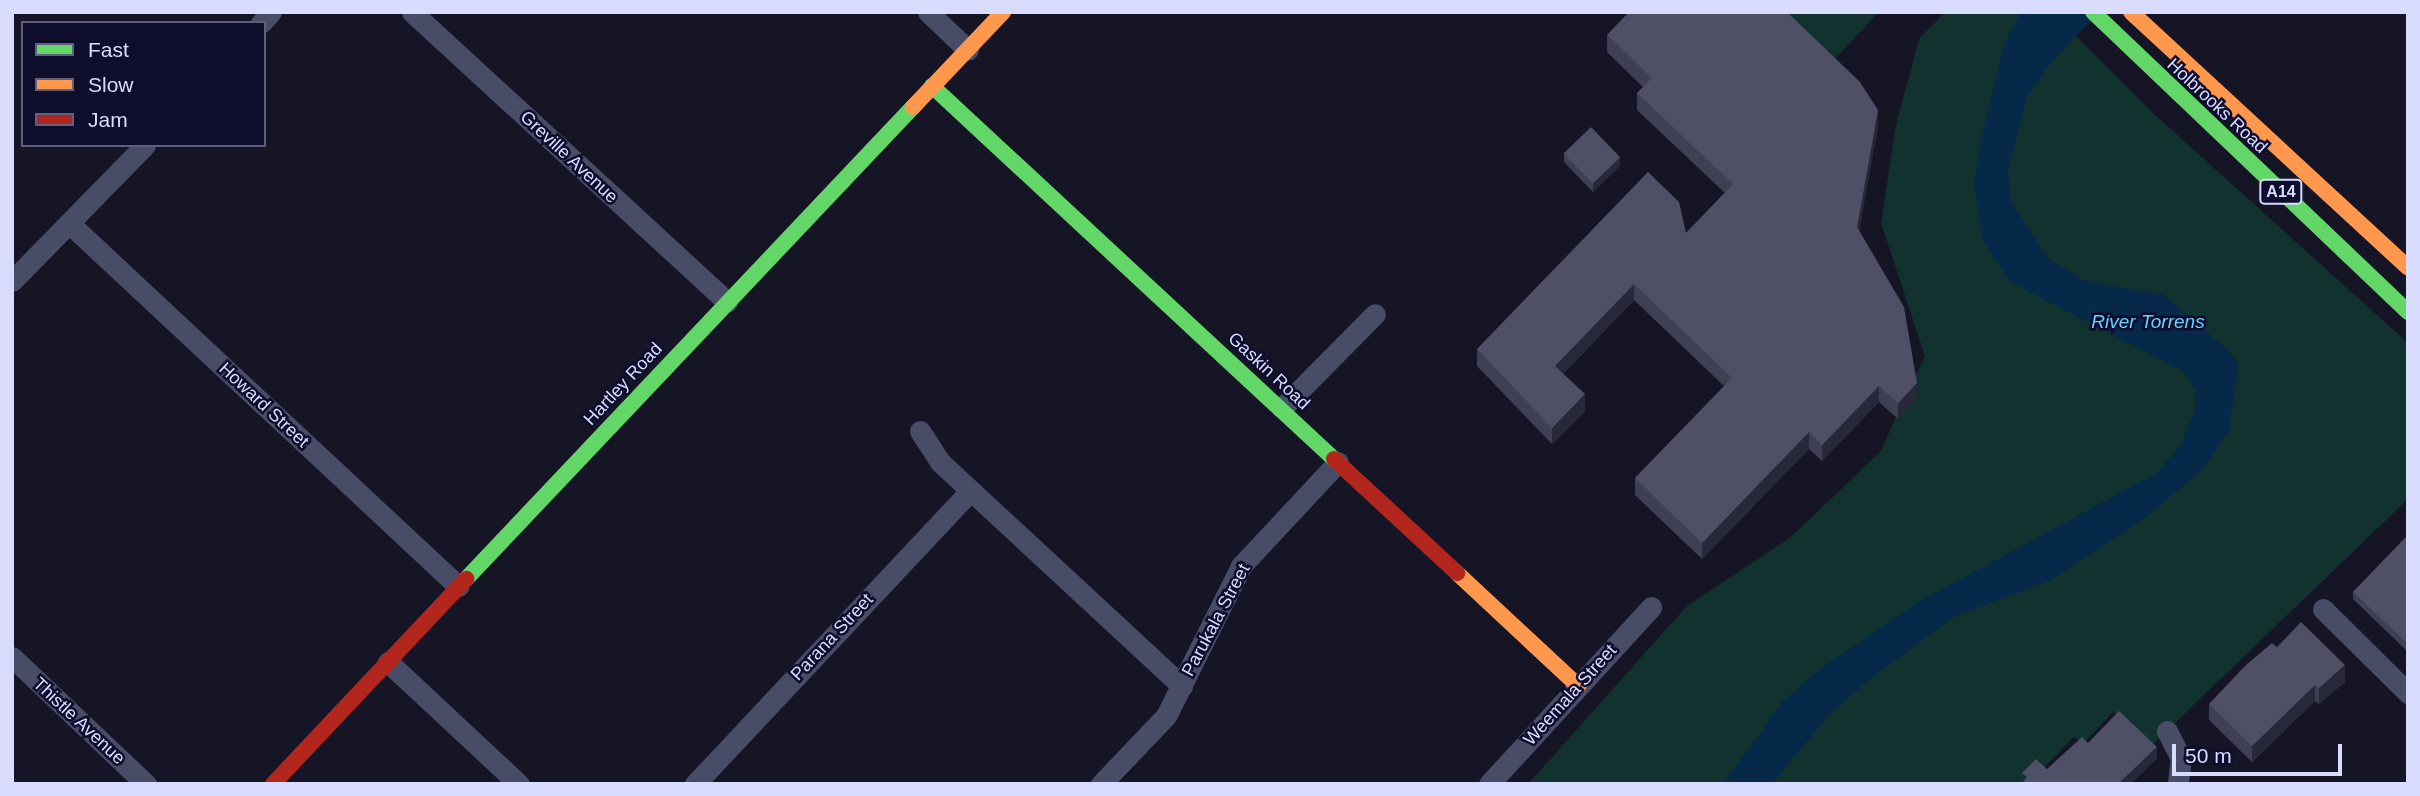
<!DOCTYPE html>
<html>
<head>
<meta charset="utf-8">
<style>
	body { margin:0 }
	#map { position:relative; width:2420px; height:796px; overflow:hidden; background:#151525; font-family:Helvetica,sans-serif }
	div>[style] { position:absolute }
	.green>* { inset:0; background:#11322e }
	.water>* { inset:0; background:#06294a }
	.street>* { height:21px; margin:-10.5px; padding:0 10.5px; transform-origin:10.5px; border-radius:10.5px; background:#494c66 }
	.fast>* { height:16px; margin:-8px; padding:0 8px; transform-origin:8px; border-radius:8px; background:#63d668 }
	.slow>* { height:16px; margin:-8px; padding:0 8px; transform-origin:8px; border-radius:8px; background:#ff974d }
	.jam>* { height:16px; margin:-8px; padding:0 8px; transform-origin:8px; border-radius:8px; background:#b3261e }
	.wall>* { inset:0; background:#3f4053 }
	.shaded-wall>* { inset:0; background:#272839 }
	.building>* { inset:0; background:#4f5065; transform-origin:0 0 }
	span { translate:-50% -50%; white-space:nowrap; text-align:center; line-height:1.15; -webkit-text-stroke:5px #0e0e2c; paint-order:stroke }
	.shield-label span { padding:2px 5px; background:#0e0e2c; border:2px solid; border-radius:5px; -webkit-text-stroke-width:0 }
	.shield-label { font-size:16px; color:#d9dbff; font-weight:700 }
	.street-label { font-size:18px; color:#d9dbff }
	.water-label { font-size:19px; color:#67d1ff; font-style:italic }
	.frame { position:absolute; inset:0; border:14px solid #d9dbff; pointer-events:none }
	.legend { position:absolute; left:21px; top:21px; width:245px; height:126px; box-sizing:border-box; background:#0e0e2c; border:2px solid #5f6080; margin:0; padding:9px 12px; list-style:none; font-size:21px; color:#d9dbff }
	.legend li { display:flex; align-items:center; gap:14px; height:35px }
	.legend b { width:35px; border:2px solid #5f6080 }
	.scale { position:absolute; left:2172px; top:744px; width:170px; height:32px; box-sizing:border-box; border:4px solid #d9dbff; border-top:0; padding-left:9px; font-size:21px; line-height:24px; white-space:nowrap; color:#d9dbff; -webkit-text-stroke:5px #0e0e2c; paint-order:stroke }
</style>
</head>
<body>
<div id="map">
	<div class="green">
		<i style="clip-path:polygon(1783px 12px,1879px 12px,1834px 60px)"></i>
		<i style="clip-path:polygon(1945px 12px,2052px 12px,2155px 115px,2408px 343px,2408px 499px,2151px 746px,2113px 712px,2083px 744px,2074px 737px,2028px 784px,1528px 784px,1687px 606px,1791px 537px,1880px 452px,1925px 356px,1881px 223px,1896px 125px,1919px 39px)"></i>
	</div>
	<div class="water">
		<i style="clip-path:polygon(2021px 12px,2099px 12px,2048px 66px,2027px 97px,2008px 170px,2011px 201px,2048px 258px,2084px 281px,2162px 294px,2228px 350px,2239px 364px,2229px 430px,2203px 469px,2145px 518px,2051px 580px,1954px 617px,1870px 679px,1830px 714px,1771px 784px,1723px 784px,1783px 701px,1819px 670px,1918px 602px,2157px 473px,2180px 446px,2195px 411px,2195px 389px,2183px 371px,2010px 282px,1982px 239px,1974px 183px,1980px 145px,2004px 44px)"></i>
	</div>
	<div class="street">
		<i style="left:412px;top:12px;width:428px;rotate:42.6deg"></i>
		<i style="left:928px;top:12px;width:55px;rotate:43.5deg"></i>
		<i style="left:261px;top:23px;width:15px;rotate:-48deg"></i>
		<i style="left:70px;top:224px;width:531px;rotate:43.01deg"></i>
		<i style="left:12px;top:281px;width:190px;rotate:-45.6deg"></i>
		<i style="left:1282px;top:408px;width:132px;rotate:-45.3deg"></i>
		<i style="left:920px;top:431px;width:37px;rotate:57deg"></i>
		<i style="left:940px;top:462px;width:330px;rotate:42.8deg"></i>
		<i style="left:2323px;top:609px;width:120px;rotate:44.7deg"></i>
		<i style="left:12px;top:657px;width:185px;rotate:43.5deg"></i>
		<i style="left:388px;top:662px;width:179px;rotate:43deg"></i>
		<i style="left:2167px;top:731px;width:30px;rotate:63deg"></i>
		<i style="left:2181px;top:758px;width:26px;rotate:97deg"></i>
		<i style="left:695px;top:784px;width:402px;rotate:-46.8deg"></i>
		<i style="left:1101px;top:784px;width:94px;rotate:-46.3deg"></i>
		<i style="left:1166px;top:716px;width:168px;rotate:-63.4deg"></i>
		<i style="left:1241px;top:566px;width:142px;rotate:-47deg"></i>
		<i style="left:1489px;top:784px;width:240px;rotate:-47.5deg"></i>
	</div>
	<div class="fast">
		<i style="left:2093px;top:12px;width:435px;rotate:43.6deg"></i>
		<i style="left:932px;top:86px;width:548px;rotate:42.86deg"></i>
		<i style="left:466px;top:579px;width:650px;rotate:-46.56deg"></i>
	</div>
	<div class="slow">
		<i style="left:2131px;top:12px;width:377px;rotate:42.7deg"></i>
		<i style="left:913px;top:107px;width:131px;rotate:-46.5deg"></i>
		<i style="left:1457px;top:573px;width:166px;rotate:43deg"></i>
	</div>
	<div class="jam">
		<i style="left:1334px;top:459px;width:168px;rotate:42.8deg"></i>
		<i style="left:273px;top:784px;width:282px;rotate:-46.7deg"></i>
	</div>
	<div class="wall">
		<i style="clip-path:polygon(1607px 35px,1878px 126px,1859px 230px,1917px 399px,1898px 419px,1879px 402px,1822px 461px,1809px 449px,1702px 559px,1635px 495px,1635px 478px,1724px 386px,1634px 300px,1563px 374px,1585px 411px,1552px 444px,1477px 366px,1477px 349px,1686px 233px,1725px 193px,1637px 110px,1637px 93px,1643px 87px,1607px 52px)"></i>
		<i style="clip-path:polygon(1564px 154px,1620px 166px,1593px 192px,1564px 162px)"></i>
		<i style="clip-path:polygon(2408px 535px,2408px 648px,2406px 650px,2353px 599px,2353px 592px)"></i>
		<i style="clip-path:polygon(2277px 647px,2345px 682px,2319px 704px,2315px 701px,2252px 762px,2209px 720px,2209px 704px)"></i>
	</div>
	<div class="shaded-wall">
		<i style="clip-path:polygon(1878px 110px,1878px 126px,1857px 243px,1857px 227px)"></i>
		<i style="clip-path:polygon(1620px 157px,1620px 166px,1593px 192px,1593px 183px)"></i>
		<i style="clip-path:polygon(1634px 284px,1634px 300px,1555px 382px,1555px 366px)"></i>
		<i style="clip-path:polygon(1917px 383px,1917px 399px,1898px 419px,1898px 403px)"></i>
		<i style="clip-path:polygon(1879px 386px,1879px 402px,1822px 461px,1822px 445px)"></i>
		<i style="clip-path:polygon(1585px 394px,1585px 411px,1552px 444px,1552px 428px)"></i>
		<i style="clip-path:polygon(1809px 432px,1809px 449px,1702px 559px,1702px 543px)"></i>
		<i style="clip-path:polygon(2345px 665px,2345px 682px,2319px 704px,2319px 688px)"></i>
		<i style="clip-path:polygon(2315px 685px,2315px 701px,2252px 762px,2252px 746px)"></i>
		<i style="clip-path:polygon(2157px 747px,2157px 759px,2131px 784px,2118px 784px)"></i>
	</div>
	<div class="building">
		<i style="clip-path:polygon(1629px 12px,1787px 12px,1860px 82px,1878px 110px,1857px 227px,1904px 307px,1917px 383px,1898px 403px,1879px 386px,1822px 445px,1809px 432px,1702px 543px,1635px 478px,1732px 378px,1634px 284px,1555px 366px,1585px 394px,1552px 428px,1477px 349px,1648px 172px,1679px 202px,1686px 233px,1733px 184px,1637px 93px,1652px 78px,1607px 35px)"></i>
		<i style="left:1591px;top:127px;width:42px;height:38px;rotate:46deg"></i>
		<i style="clip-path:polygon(2408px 535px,2408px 641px,2406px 642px,2353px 592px)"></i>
		<i style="clip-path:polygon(2301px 622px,2345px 665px,2319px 688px,2315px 685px,2252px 746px,2209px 704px,2245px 666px,2272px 643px,2277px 647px)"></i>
		<i style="clip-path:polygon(2119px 711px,2157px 747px,2118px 784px,2021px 784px,2027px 777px,2022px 773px,2036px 759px,2047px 769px,2082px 737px,2088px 743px)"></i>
	</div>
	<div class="shield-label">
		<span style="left:2281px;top:192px">A14</span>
	</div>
	<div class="street-label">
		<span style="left:2217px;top:106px;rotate:43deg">Holbrooks Road</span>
		<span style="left:569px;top:157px;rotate:43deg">Greville Avenue</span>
		<span style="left:1269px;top:371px;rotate:43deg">Gaskin Road</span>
		<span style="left:623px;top:384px;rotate:-47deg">Hartley Road</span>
		<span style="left:264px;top:405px;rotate:43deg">Howard Street</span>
		<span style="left:1216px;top:620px;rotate:-62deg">Parukala Street</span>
		<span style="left:832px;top:637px;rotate:-47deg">Parana Street</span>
		<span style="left:1570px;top:695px;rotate:-48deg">Weemala Street</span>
		<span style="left:79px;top:721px;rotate:43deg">Thistle Avenue</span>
	</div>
	<div class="water-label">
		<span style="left:2148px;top:322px">River Torrens</span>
	</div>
	<div class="frame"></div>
	<ul class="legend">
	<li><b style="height:9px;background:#63d668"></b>Fast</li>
	<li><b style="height:9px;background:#ff974d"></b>Slow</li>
	<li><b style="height:9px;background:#b3261e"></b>Jam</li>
	</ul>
	<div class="scale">50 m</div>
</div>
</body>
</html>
